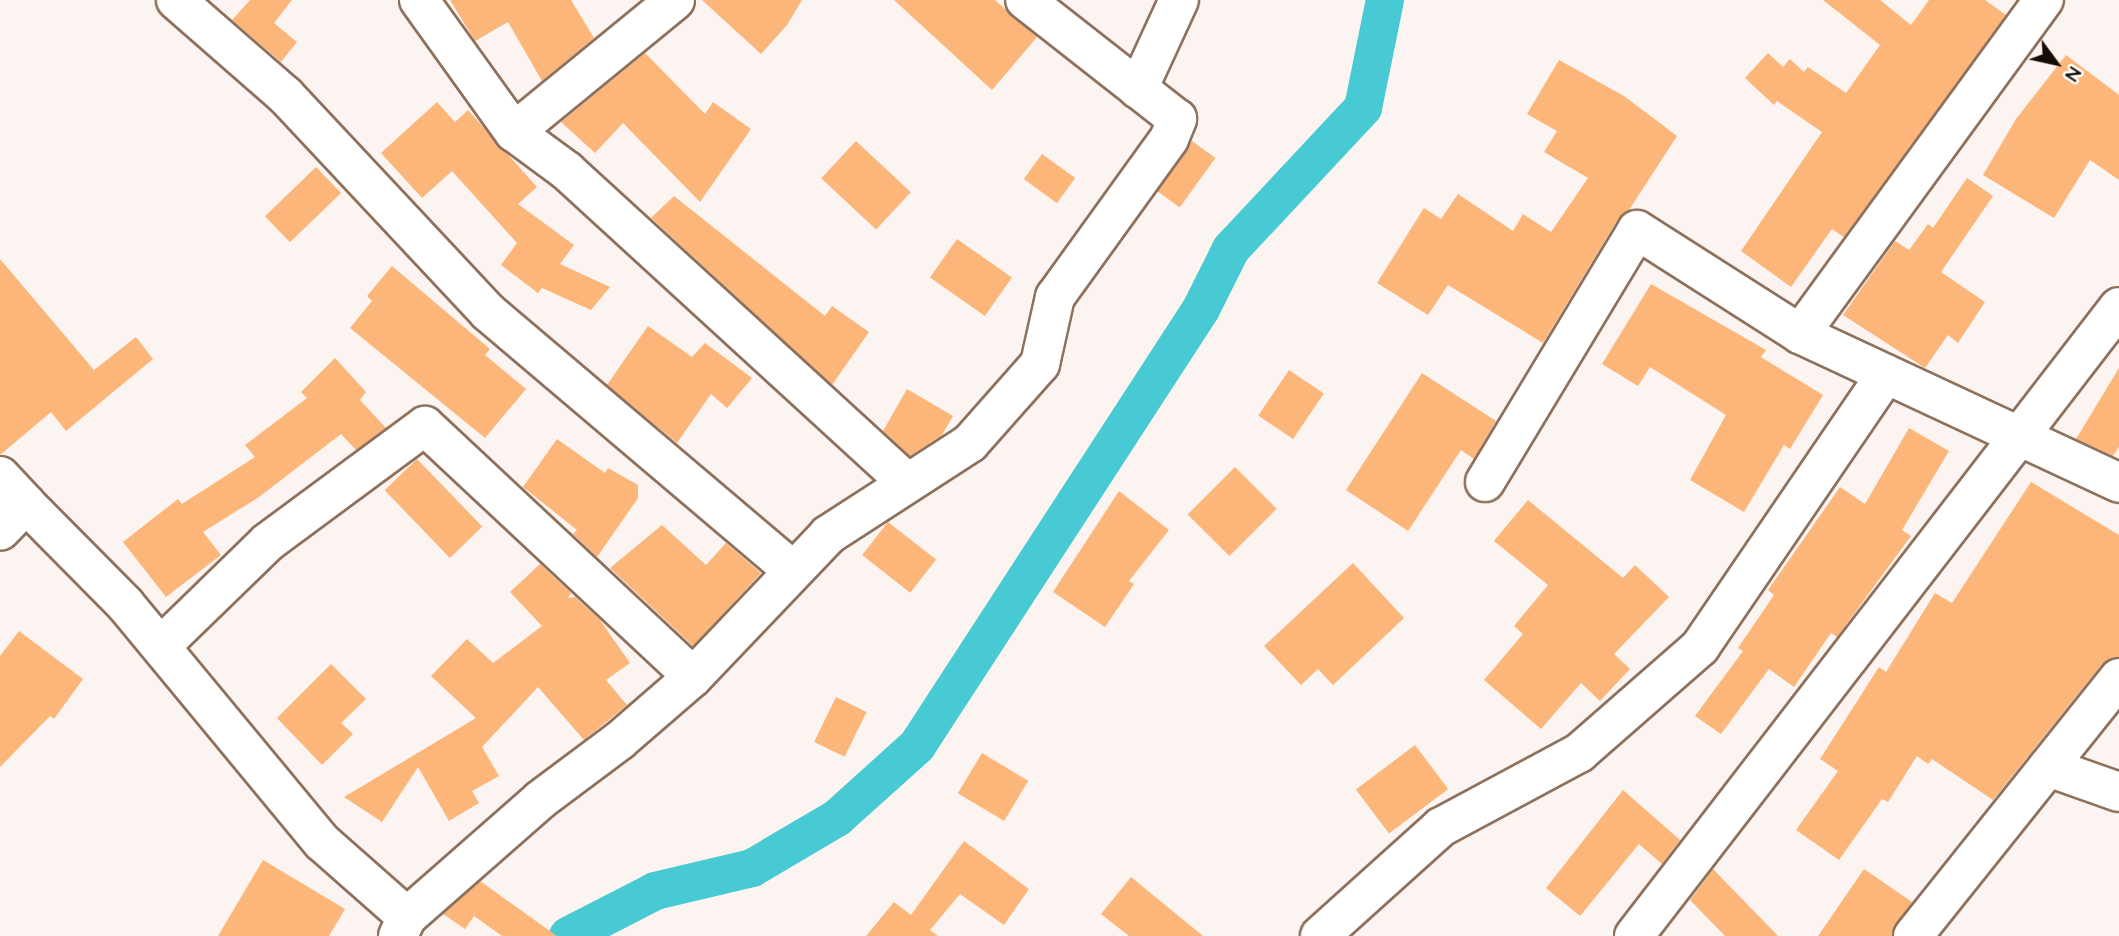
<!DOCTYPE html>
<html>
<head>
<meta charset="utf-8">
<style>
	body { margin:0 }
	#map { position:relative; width:2119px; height:936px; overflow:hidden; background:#fbf4f0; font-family:Quicksand,sans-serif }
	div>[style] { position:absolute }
	.canal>* { height:38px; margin:-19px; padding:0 19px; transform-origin:19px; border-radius:19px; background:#47cad3 }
	.building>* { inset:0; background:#fcb67a; transform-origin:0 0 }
	.roads { filter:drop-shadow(2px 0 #8d715d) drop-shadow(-2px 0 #8d715d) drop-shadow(0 2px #8d715d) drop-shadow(0 -2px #8d715d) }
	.minor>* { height:38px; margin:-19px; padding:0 19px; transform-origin:19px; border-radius:19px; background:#fff }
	span { translate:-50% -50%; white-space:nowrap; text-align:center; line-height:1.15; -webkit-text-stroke:6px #fff; paint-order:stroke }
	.north { position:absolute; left:2021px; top:28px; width:70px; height:70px; -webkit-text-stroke:5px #fff; paint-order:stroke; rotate:123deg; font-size:19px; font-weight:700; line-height:28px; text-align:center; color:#160c05 }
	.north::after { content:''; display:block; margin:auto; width:24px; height:32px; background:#160c05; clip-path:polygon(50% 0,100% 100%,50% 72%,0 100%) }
</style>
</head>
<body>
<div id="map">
	<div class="canal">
		<i style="left:568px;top:936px;width:98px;rotate:-27.3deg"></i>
		<i style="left:655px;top:891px;width:100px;rotate:-13.3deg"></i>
		<i style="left:752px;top:868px;width:99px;rotate:-30.5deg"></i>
		<i style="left:837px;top:818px;width:108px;rotate:-42deg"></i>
		<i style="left:917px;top:746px;width:521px;rotate:-56.98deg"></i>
		<i style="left:1201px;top:309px;width:67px;rotate:-63.4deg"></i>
		<i style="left:1231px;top:249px;width:193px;rotate:-46.9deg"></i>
		<i style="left:1363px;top:108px;width:110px;rotate:-78.5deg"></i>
	</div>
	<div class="building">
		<i style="clip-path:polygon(250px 0,292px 0,274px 23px,297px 42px,281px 62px,232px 20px)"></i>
		<i style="clip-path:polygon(450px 0,571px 0,594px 38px,542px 81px,508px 22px,475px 41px)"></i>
		<i style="clip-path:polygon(702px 0,802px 0,787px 25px,761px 54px)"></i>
		<i style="clip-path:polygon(894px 0,995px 0,1037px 37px,992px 90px)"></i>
		<i style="clip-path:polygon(1823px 0,1880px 0,1911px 25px,1929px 0,1985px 0,2006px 15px,1844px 237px,1832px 229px,1791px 287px,1741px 251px,1822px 132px,1777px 101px,1774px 105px,1745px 78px,1768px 53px,1783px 67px,1790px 59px,1804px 72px,1808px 67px,1846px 93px,1880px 45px)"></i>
		<i style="clip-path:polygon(645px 53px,705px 114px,713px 102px,751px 129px,700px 202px,623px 123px,595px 153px,561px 122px)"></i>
		<i style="clip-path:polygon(2066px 55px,2119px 95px,2119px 180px,2090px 160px,2054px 218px,1983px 175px,2016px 119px)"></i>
		<i style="clip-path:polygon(1559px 60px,1624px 96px,1677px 136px,1629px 210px,1618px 219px,1543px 343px,1448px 285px,1428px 315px,1377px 283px,1424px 208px,1441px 219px,1458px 194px,1513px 231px,1523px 214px,1551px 232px,1588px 178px,1544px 152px,1557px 131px,1527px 114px)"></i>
		<i style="clip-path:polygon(437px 102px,455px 122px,468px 110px,537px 187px,518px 204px,574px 245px,560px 264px,610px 287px,591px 310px,542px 288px,538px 293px,501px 265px,517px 243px,452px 171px,422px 198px,381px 153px)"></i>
		<i style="left:856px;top:141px;width:75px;height:51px;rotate:43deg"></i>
		<i style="left:1192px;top:141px;width:29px;height:61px;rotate:36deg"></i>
		<i style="left:1042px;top:154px;width:41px;height:31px;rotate:36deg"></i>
		<i style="left:316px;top:167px;width:36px;height:71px;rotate:46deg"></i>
		<i style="clip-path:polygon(1967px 178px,1993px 196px,1941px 272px,1985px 302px,1958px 343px,1948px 335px,1925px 368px,1843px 315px,1895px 241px,1909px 250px,1928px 224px,1933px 228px)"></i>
		<i style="clip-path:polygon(674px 196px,825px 316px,832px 306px,869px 332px,832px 385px,651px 218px)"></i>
		<i style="left:957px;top:239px;width:67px;height:47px;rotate:35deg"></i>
		<i style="clip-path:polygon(0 259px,94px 370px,136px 337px,153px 359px,66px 431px,51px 412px,0 455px)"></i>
		<i style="clip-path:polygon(392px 266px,490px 349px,485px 355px,526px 389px,485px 438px,350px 328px,372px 301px,367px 296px)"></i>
		<i style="clip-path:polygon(1651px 284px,1766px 350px,1761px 357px,1823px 395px,1790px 449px,1784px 445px,1744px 512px,1690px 480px,1726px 415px,1650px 367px,1638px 386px,1602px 364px)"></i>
		<i style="clip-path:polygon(648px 326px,692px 357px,705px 343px,752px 378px,727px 408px,711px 394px,677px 443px,607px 385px)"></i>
		<i style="clip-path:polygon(335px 358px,366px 392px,360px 400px,386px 428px,356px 450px,341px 434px,259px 497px,203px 532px,221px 555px,166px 597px,123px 542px,178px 499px,182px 504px,255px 457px,245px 445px,307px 398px,301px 392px)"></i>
		<i style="clip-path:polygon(2119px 368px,2119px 447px,2113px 456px,2076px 439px)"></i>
		<i style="left:1289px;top:370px;width:42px;height:55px;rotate:34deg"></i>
		<i style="clip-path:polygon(1422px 373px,1496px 421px,1474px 459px,1461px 450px,1408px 531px,1346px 490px)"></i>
		<i style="clip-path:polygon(907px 389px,953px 416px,942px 435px,910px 456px,883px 431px)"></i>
		<i style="clip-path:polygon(1909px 428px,1949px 451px,1902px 530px,1911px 536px,1837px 637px,1831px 633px,1794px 687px,1769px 669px,1721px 734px,1695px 716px,1743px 651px,1738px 648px,1774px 595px,1768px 590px,1840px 487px,1865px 504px)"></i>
		<i style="clip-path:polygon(557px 439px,605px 473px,608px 468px,638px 485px,638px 498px,597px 557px,573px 534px,577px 530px,523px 487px)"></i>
		<i style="left:417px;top:459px;width:94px;height:45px;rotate:46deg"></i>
		<i style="left:1235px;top:467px;width:59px;height:67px;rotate:45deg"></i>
		<i style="clip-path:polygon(2031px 482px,2119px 535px,2119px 657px,2102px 664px,1993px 800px,1932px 759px,1928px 764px,1917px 756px,1888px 802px,1882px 799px,1839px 860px,1796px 830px,1838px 771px,1820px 759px,1879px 667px,1886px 672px,1935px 593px,1952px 603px)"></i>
		<i style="clip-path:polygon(1119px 491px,1169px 530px,1129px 581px,1134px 584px,1105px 627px,1053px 592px)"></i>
		<i style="clip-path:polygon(1528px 500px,1623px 578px,1635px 565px,1669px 597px,1614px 654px,1630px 669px,1600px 701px,1581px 683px,1541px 729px,1484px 680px,1523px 634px,1514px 626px,1548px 585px,1494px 541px)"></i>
		<i style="left:888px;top:522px;width:61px;height:42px;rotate:38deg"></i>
		<i style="clip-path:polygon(662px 525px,706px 565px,726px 543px,761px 573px,693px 646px,610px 568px)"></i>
		<i style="clip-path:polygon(1353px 563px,1404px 618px,1333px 685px,1318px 669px,1301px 685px,1264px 646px)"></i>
		<i style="clip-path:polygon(540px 564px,571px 593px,568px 598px,575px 597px,600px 620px,630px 663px,606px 680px,627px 705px,584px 740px,538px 687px,482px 747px,499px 776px,472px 791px,479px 803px,449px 821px,418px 767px,382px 822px,344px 797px,476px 718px,431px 676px,467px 639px,493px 663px,542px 626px,510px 592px)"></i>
		<i style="clip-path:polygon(19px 631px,83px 679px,54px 719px,50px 716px,0 767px,0 656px)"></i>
		<i style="clip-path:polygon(331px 664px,366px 699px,341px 723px,353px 734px,322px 765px,277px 718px)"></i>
		<i style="left:836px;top:697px;width:34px;height:50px;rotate:26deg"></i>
		<i style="left:1415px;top:745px;width:55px;height:74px;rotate:53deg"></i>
		<i style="left:982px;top:753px;width:54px;height:47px;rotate:31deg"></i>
		<i style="clip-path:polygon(1623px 790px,1680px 840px,1662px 864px,1639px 844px,1580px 916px,1546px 888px)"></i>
		<i style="clip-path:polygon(964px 841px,1029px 889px,1004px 925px,960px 894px,930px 930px,938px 936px,866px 936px,894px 902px,911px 915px)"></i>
		<i style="clip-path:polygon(263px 860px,345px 909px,329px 936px,218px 936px)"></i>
		<i style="clip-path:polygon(1713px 869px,1778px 936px,1725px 936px,1690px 900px)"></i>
		<i style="clip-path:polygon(1864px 869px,1912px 902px,1892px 936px,1818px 936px)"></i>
		<i style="clip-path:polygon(1131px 877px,1203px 936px,1129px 936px,1101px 914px)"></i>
		<i style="clip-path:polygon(480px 881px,557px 936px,502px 936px,474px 916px,465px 929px,443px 914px)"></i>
	</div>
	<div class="roads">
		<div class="minor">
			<i style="left:176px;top:0;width:145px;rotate:41.1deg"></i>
			<i style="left:285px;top:95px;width:297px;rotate:46.9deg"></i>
			<i style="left:488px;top:312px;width:400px;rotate:40.3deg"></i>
			<i style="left:419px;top:0;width:163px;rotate:54.3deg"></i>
			<i style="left:514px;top:132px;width:208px;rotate:-39.3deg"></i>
			<i style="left:1138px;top:89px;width:98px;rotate:-65.3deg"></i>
			<i style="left:514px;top:132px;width:66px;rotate:36.3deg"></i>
			<i style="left:567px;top:171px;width:460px;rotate:42.5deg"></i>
			<i style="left:1800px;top:334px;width:414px;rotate:-53.9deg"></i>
			<i style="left:0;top:476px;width:38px;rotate:47deg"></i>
			<i style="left:26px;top:504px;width:37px;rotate:134deg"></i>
			<i style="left:1485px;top:482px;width:294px;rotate:-58.9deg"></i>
			<i style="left:1637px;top:230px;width:193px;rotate:32.5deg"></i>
			<i style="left:1800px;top:334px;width:352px;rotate:25deg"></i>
			<i style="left:26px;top:504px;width:141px;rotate:45.3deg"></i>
			<i style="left:125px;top:604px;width:309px;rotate:50.4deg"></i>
			<i style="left:322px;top:842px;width:113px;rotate:41.4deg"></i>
			<i style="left:161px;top:646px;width:149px;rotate:-44.2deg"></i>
			<i style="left:268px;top:542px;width:195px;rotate:-36.5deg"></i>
			<i style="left:425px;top:426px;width:367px;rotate:43.1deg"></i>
			<i style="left:2048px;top:767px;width:75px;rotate:19.4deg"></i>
			<i style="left:398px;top:936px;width:21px;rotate:-65deg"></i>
			<i style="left:407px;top:917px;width:177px;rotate:-41.3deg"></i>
			<i style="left:540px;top:800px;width:99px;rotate:-36.8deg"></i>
			<i style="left:619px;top:741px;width:98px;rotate:-40.9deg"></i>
			<i style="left:693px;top:677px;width:196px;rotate:-46.4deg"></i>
			<i style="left:828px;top:535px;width:169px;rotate:-32.9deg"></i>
			<i style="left:970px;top:443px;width:106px;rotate:-48.5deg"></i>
			<i style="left:1040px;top:364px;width:69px;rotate:-77.4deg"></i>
			<i style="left:1055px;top:297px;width:195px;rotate:-54.2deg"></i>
			<i style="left:1169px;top:139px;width:22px;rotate:-68deg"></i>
			<i style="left:1177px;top:119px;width:193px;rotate:-141.9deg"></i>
			<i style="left:1320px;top:936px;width:163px;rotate:-42deg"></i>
			<i style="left:1441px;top:827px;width:157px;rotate:-28.2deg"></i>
			<i style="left:1579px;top:753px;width:161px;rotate:-41.2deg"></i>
			<i style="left:1700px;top:647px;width:330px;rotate:-55.7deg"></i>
			<i style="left:1634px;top:936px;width:794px;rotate:-52.37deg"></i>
			<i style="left:1913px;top:936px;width:330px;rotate:-51.4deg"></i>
		</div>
	</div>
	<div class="north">N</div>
</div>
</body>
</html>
